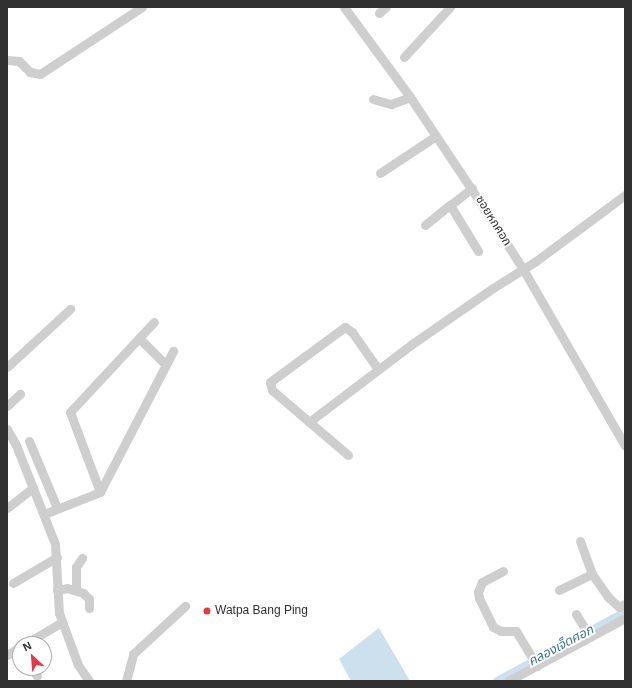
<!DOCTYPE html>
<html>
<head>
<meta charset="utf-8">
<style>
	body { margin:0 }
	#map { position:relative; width:632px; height:688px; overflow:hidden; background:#fff; font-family:Helvetica,"Noto Sans Thai",sans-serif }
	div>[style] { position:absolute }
	.water>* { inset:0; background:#cde0ed }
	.canal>* { height:8px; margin:-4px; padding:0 4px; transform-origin:4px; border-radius:4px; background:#cde0ed }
	.minor>* { height:9px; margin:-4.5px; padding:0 4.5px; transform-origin:4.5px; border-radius:4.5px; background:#cecece }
	.dots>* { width:11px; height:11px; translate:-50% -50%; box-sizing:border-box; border:2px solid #fff; border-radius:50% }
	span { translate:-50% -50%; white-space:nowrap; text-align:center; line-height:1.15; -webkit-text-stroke:4px #fff; paint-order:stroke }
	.street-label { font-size:12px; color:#313131 }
	.poi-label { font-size:12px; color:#313131 }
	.left { translate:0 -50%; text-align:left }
	.water-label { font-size:13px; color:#3f7293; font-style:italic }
	.frame { position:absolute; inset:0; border:8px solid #313131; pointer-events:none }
	.north { position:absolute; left:12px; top:636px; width:40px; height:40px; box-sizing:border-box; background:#fff; border:1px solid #adadad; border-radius:50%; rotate:334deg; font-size:11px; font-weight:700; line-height:16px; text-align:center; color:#313131 }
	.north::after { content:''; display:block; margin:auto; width:14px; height:18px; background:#e33944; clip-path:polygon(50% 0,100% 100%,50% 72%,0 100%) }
</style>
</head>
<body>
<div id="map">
	<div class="water">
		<i style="clip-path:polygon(379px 628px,410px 681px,351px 681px,339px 659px)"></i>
	</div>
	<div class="canal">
		<i style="left:497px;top:681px;width:145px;rotate:-28.3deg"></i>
	</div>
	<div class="minor">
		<i style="left:344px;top:7px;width:112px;rotate:53.7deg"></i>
		<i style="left:410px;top:97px;width:130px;rotate:56.3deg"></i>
		<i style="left:482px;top:205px;width:76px;rotate:57.4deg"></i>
		<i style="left:523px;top:269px;width:204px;rotate:60deg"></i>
		<i style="left:379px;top:13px;width:9px;rotate:-41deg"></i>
		<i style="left:404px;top:57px;width:68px;rotate:-47.4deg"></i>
		<i style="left:7px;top:60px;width:12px;rotate:5deg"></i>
		<i style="left:19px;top:61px;width:16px;rotate:45deg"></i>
		<i style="left:30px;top:72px;width:10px;rotate:11deg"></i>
		<i style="left:40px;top:74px;width:122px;rotate:-33.3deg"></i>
		<i style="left:373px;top:99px;width:19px;rotate:16deg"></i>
		<i style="left:391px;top:104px;width:20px;rotate:-20deg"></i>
		<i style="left:380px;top:173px;width:67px;rotate:-33.5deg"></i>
		<i style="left:472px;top:188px;width:28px;rotate:142deg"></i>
		<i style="left:450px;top:205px;width:54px;rotate:58.7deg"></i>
		<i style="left:425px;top:225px;width:32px;rotate:-39deg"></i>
		<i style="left:139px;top:338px;width:37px;rotate:45deg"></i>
		<i style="left:7px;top:367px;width:86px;rotate:-42.6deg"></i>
		<i style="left:7px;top:406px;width:18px;rotate:-43deg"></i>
		<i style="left:309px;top:422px;width:129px;rotate:-37.1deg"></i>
		<i style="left:412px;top:344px;width:98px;rotate:-34.7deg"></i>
		<i style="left:493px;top:288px;width:51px;rotate:-32.1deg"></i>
		<i style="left:536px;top:261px;width:111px;rotate:-36.6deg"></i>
		<i style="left:7px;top:429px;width:18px;rotate:61deg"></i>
		<i style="left:16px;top:445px;width:106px;rotate:68.5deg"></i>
		<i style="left:55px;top:544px;width:69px;rotate:86.7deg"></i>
		<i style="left:59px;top:613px;width:55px;rotate:69.9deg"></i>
		<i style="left:78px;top:665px;width:19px;rotate:55deg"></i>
		<i style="left:29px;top:441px;width:73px;rotate:67.3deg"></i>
		<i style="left:348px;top:455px;width:100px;rotate:-139.5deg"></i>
		<i style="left:272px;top:390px;width:8px;rotate:-104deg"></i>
		<i style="left:270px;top:382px;width:93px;rotate:-36.3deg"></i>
		<i style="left:345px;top:327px;width:9px;rotate:36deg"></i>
		<i style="left:352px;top:332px;width:45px;rotate:54.9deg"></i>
		<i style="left:100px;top:492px;width:85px;rotate:-110.6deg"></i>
		<i style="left:70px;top:412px;width:123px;rotate:-47deg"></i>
		<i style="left:7px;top:508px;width:33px;rotate:-38deg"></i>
		<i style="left:44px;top:514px;width:60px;rotate:-21.4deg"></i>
		<i style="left:100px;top:492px;width:159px;rotate:-62.6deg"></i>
		<i style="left:580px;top:541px;width:35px;rotate:70deg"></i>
		<i style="left:592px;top:574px;width:28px;rotate:55deg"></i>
		<i style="left:608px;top:597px;width:15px;rotate:42deg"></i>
		<i style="left:619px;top:607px;width:7px;rotate:-27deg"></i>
		<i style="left:503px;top:571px;width:24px;rotate:152deg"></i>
		<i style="left:482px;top:582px;width:11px;rotate:112deg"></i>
		<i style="left:478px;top:592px;width:6px;rotate:81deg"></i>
		<i style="left:479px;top:598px;width:32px;rotate:64deg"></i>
		<i style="left:493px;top:627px;width:9px;rotate:27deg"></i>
		<i style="left:501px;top:631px;width:15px"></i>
		<i style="left:516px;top:631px;width:41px;rotate:59deg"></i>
		<i style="left:13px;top:583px;width:51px;rotate:-30.6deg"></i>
		<i style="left:57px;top:590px;width:10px;rotate:-11deg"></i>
		<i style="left:67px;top:588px;width:17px;rotate:17deg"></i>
		<i style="left:83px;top:593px;width:8px;rotate:45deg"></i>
		<i style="left:89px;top:599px;width:9px;rotate:90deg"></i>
		<i style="left:76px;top:590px;width:23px;rotate:-90deg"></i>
		<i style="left:76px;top:567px;width:11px;rotate:-56deg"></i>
		<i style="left:559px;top:590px;width:37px;rotate:-26deg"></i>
		<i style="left:576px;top:614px;width:27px;rotate:59deg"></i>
		<i style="left:25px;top:644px;width:43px;rotate:-30.7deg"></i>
		<i style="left:7px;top:655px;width:15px;rotate:-32deg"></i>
		<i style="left:31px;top:668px;width:10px;rotate:53deg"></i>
		<i style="left:126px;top:681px;width:28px;rotate:-75deg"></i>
		<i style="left:133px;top:654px;width:71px;rotate:-42.7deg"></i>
		<i style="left:508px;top:681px;width:133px;rotate:-28.3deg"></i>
	</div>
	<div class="dots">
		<i style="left:207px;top:611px;background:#e33944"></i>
	</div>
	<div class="street-label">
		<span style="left:493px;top:221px;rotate:58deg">ซอยหกศอก</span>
	</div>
	<div class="poi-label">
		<span class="left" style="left:215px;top:611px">Watpa Bang Ping</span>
	</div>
	<div class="water-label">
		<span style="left:561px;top:646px;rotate:-28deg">คลองเจ็ดศอก</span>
	</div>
	<div class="frame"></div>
	<div class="north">N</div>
</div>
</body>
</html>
